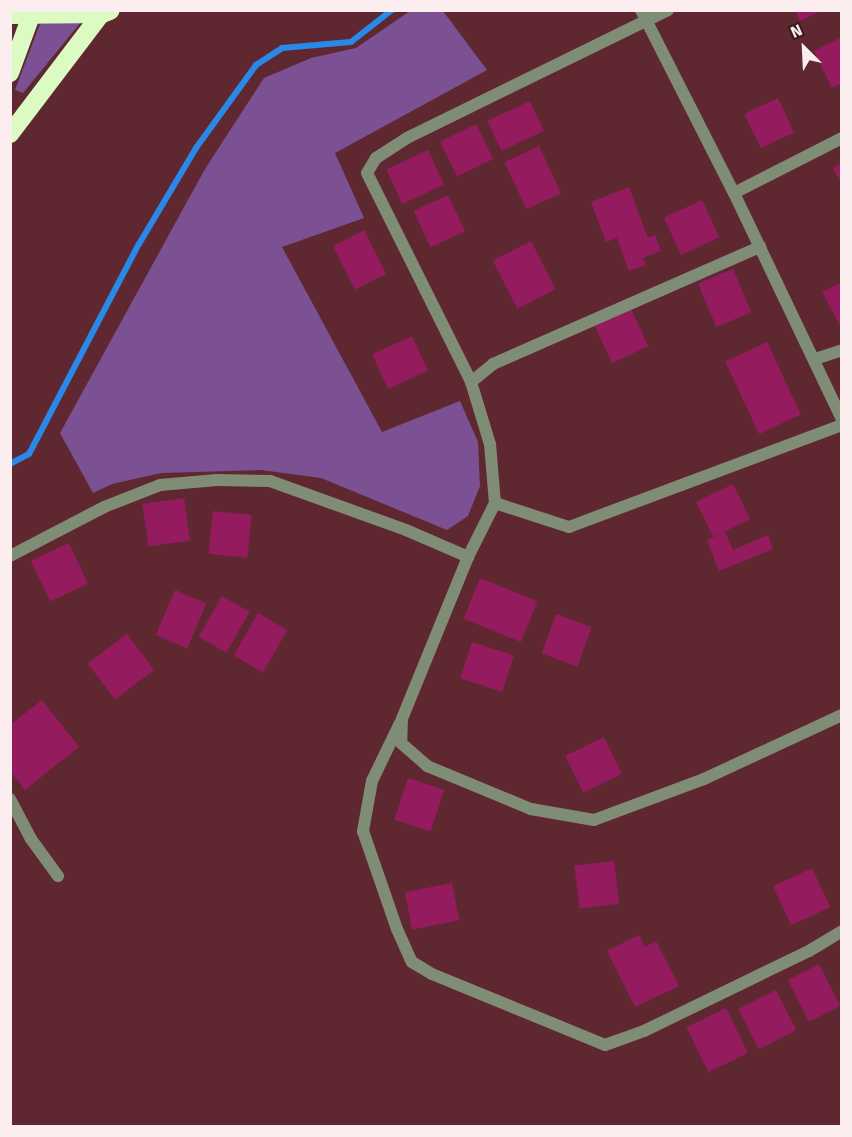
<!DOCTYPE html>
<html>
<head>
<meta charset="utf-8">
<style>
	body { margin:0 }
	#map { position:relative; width:852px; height:1137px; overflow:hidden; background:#5f2831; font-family:"Fira Sans",sans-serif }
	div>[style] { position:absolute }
	.green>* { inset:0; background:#7b5193 }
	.stream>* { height:6px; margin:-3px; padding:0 3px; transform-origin:3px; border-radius:3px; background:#2889e8 }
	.building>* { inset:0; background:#951b5f; transform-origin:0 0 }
	.street>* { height:12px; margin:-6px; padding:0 6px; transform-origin:6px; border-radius:6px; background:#7f8d76 }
	.highway>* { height:18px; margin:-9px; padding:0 9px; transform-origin:9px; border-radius:9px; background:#dbfbc3 }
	span { translate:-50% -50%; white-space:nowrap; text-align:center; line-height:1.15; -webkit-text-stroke:5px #341b1e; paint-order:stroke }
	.frame { position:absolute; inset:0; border:12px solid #fcedee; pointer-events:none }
	.north { position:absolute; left:774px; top:18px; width:60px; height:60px; -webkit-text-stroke:4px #341b1e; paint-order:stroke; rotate:336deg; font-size:16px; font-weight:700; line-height:24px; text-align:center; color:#fcedee }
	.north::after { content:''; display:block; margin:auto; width:21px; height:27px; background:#fcedee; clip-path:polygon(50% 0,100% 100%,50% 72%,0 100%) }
</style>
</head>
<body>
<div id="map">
	<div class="green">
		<i style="clip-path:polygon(410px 11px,443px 11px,487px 70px,335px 153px,364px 218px,282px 247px,382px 432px,460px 401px,478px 442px,480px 486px,468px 516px,447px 530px,321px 478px,261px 470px,161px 473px,112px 484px,93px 493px,60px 433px,205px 169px,264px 78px,311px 58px,356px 48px)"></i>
		<i style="clip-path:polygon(81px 22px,23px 93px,15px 90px,40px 24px)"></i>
	</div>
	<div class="stream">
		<i style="left:10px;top:464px;width:21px;rotate:-28deg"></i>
		<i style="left:29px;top:454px;width:237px;rotate:-62.4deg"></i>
		<i style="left:139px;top:244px;width:112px;rotate:-59.3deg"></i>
		<i style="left:196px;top:148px;width:102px;rotate:-54.1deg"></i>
		<i style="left:256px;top:65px;width:31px;rotate:-33deg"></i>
		<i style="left:282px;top:48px;width:69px;rotate:-5deg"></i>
		<i style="left:351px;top:42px;width:52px;rotate:-38deg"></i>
	</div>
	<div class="building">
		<i style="clip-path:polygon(795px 10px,823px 10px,800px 21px)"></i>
		<i style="clip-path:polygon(842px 37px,842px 83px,832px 88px,814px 51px)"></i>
		<i style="left:778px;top:98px;width:38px;height:37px;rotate:65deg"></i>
		<i style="left:530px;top:101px;width:33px;height:47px;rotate:65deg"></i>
		<i style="left:476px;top:124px;width:39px;height:40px;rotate:64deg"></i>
		<i style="left:539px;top:146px;width:52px;height:38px;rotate:65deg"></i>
		<i style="left:428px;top:150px;width:38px;height:46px;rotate:65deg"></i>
		<i style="clip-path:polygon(842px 163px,842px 185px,833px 168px)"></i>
		<i style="clip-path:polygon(629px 187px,648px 238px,655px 235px,661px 251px,643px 258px,646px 265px,629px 271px,617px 238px,606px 242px,591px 202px)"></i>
		<i style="left:448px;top:195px;width:40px;height:38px;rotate:65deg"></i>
		<i style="left:702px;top:200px;width:41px;height:42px;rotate:65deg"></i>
		<i style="left:364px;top:230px;width:49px;height:35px;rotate:63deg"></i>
		<i style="left:531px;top:241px;width:54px;height:43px;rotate:63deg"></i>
		<i style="left:733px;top:269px;width:47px;height:38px;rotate:67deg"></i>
		<i style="clip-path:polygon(842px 282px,842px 323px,839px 324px,822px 292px)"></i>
		<i style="left:631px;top:309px;width:41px;height:40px;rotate:65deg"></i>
		<i style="left:412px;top:336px;width:38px;height:44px;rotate:65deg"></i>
		<i style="left:767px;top:342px;width:80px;height:46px;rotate:65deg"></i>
		<i style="left:733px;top:484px;width:39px;height:41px;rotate:64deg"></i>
		<i style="left:184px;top:498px;width:43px;height:42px;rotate:82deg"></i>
		<i style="left:213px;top:511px;width:39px;height:43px;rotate:6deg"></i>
		<i style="clip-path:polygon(725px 532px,733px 550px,768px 535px,773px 549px,719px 571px,707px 540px)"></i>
		<i style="left:69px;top:543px;width:45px;height:42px;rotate:65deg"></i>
		<i style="left:480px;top:578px;width:62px;height:44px;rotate:22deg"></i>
		<i style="left:175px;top:590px;width:34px;height:49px;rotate:23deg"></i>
		<i style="left:222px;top:596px;width:32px;height:47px;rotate:30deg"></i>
		<i style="left:258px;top:613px;width:34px;height:49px;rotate:30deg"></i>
		<i style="left:556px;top:614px;width:38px;height:42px;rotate:20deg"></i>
		<i style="left:127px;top:634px;width:45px;height:49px;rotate:53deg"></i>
		<i style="left:472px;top:642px;width:44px;height:38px;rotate:18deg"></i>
		<i style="clip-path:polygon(42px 700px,79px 747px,25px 790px,10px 771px,10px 725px)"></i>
		<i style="left:604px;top:737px;width:41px;height:43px;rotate:64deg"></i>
		<i style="left:408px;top:778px;width:38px;height:44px;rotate:18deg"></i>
		<i style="left:614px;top:861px;width:43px;height:40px;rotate:83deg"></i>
		<i style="left:812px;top:868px;width:43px;height:43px;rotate:65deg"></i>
		<i style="left:452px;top:883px;width:38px;height:48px;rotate:79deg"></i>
		<i style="clip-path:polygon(639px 935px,645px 947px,656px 941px,679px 986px,635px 1007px,607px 951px)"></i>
		<i style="left:819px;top:964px;width:47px;height:35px;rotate:63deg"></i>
		<i style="left:776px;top:990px;width:45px;height:42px;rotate:63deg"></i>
		<i style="left:726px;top:1008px;width:50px;height:44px;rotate:64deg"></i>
	</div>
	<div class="street">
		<i style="left:641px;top:10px;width:205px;rotate:63.1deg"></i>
		<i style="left:734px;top:193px;width:250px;rotate:64.5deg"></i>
		<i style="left:668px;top:10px;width:291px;rotate:153.9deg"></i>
		<i style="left:407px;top:138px;width:37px;rotate:147deg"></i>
		<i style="left:376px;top:158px;width:17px;rotate:121deg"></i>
		<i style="left:367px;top:173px;width:233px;rotate:63.5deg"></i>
		<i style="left:471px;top:382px;width:65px;rotate:73deg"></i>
		<i style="left:490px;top:444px;width:59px;rotate:85.2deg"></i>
		<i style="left:495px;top:503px;width:60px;rotate:116.6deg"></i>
		<i style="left:468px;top:557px;width:175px;rotate:112.2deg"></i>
		<i style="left:402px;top:719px;width:24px;rotate:92deg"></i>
		<i style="left:401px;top:743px;width:35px;rotate:41deg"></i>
		<i style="left:427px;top:766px;width:113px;rotate:22.5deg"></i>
		<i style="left:531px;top:809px;width:64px;rotate:9.9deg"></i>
		<i style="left:594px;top:820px;width:117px;rotate:-20.4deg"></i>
		<i style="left:704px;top:779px;width:152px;rotate:-24.9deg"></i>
		<i style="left:734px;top:193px;width:121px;rotate:-27deg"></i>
		<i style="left:815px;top:359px;width:28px;rotate:-18deg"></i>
		<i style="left:471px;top:382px;width:28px;rotate:-39deg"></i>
		<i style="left:493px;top:364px;width:292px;rotate:-23.7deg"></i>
		<i style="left:495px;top:503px;width:78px;rotate:18deg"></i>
		<i style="left:569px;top:527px;width:291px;rotate:-20.5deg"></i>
		<i style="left:10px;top:556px;width:106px;rotate:-27.5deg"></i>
		<i style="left:104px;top:507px;width:60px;rotate:-21.4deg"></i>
		<i style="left:160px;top:485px;width:57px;rotate:-5deg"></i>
		<i style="left:217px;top:480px;width:53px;rotate:1.1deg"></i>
		<i style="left:270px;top:481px;width:145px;rotate:19.8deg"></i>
		<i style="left:406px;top:530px;width:68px;rotate:23.5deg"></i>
		<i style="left:400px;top:723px;width:64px;rotate:115.8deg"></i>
		<i style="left:372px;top:781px;width:51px;rotate:100.2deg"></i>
		<i style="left:363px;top:831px;width:104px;rotate:70.9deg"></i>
		<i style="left:397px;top:929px;width:36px;rotate:66deg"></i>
		<i style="left:412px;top:962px;width:23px;rotate:31deg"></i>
		<i style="left:432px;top:974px;width:187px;rotate:22.3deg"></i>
		<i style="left:605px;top:1045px;width:41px;rotate:-19.7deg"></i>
		<i style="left:644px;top:1031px;width:183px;rotate:-25.9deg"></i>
		<i style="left:809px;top:951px;width:39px;rotate:-31deg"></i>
		<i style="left:10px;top:799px;width:45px;rotate:62.3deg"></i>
		<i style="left:31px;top:839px;width:46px;rotate:53.9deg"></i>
	</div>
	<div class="highway">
		<i style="left:10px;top:15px;width:92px;rotate:-0.6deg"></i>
		<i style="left:102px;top:14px;width:9px;rotate:-21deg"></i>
		<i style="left:10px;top:73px;width:67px;rotate:-69.9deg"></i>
		<i style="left:10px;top:134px;width:156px;rotate:-52.8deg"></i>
	</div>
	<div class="frame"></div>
	<div class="north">N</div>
</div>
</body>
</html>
